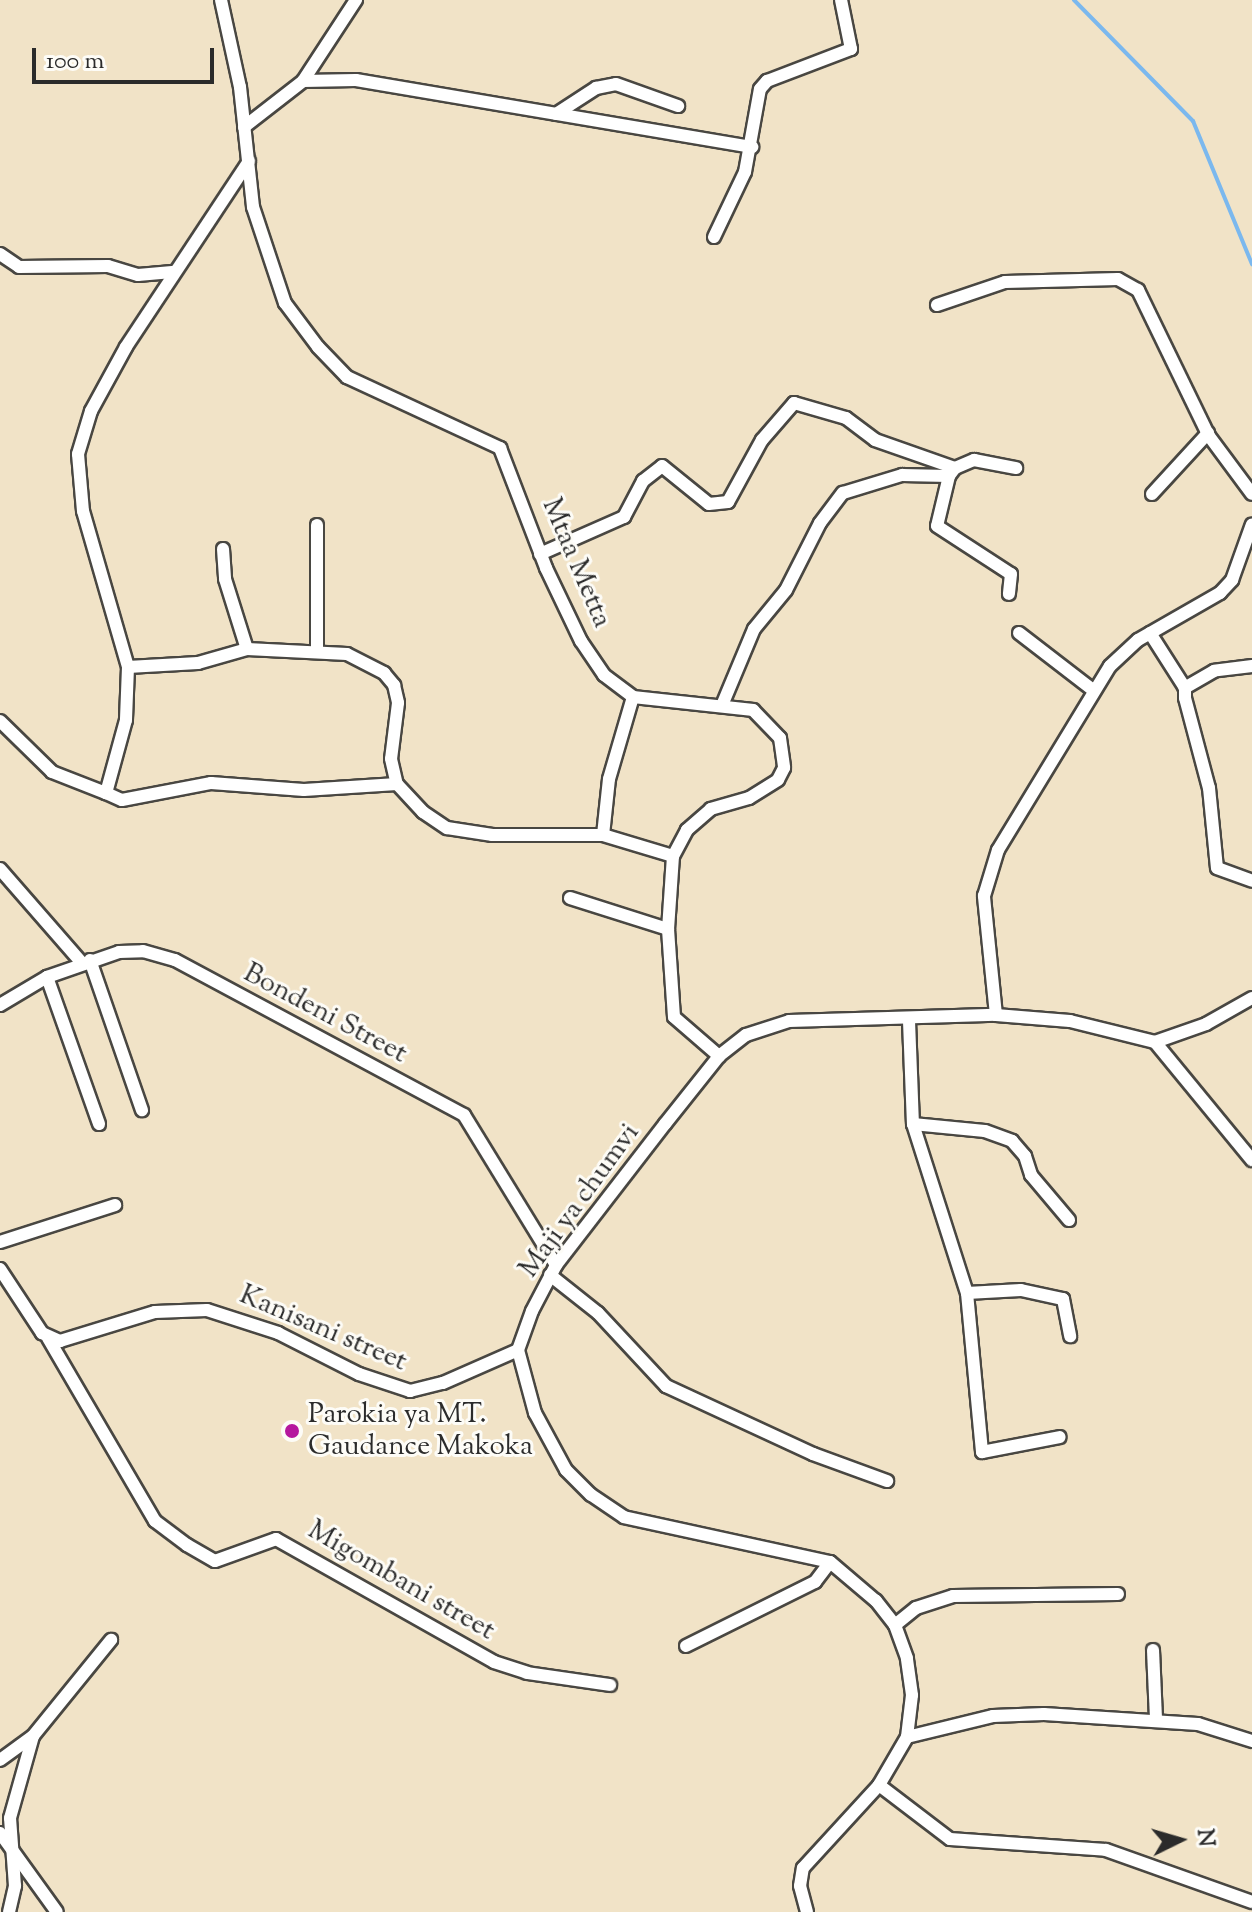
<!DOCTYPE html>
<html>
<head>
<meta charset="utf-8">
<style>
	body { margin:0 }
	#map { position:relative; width:1252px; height:1912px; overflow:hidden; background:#f1e3c7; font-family:"Sorts Mill Goudy",serif }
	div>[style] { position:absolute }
	.stream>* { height:4px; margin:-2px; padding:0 2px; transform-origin:2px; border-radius:2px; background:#7bb8ee }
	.roads { filter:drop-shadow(2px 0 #494742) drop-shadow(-2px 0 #494742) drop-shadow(0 2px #494742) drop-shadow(0 -2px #494742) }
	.minor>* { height:12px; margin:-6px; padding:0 6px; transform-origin:6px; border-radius:6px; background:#fff }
	.dots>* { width:22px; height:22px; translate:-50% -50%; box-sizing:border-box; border:4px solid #fdfcf7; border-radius:50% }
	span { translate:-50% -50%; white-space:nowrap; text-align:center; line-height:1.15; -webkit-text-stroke:6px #fdfcf7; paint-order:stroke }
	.street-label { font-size:28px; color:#2b2b2b }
	.poi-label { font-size:28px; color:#2b2b2b }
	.left { translate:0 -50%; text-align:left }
	.north { position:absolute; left:1140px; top:1800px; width:80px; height:80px; -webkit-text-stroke:6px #fdfcf7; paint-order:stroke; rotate:85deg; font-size:22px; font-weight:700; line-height:32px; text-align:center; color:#2b2b2b }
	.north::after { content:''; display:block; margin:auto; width:28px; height:36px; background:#2b2b2b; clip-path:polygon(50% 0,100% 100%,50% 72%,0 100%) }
	.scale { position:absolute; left:32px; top:48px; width:182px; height:36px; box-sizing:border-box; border:4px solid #2b2b2b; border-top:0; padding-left:10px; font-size:24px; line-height:28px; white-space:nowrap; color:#2b2b2b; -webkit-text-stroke:6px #fdfcf7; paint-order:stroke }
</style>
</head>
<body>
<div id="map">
	<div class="stream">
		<i style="left:1074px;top:0;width:170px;rotate:45.5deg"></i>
		<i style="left:1193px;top:121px;width:155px;rotate:67.6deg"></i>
	</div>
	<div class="roads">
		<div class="minor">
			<i style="left:221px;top:0;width:89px;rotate:77.7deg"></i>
			<i style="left:240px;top:87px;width:121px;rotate:83.8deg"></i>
			<i style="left:253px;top:207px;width:101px;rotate:71.6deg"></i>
			<i style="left:285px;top:303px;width:55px;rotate:53.1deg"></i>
			<i style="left:318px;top:347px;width:42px;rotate:46deg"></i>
			<i style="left:347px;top:377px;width:169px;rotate:24.9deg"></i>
			<i style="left:500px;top:448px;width:129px;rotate:69deg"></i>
			<i style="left:546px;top:568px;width:81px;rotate:64.4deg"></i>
			<i style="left:581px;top:641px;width:41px;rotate:55.9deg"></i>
			<i style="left:604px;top:675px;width:36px;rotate:37deg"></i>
			<i style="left:633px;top:697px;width:121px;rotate:6.2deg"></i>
			<i style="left:753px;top:710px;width:39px;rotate:46deg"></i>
			<i style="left:780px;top:738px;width:30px;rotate:82deg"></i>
			<i style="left:784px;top:768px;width:13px;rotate:117deg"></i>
			<i style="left:778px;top:780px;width:34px;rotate:148deg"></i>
			<i style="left:749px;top:798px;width:40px;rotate:164deg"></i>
			<i style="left:711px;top:809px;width:32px;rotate:139deg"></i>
			<i style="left:687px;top:830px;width:30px;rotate:118deg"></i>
			<i style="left:673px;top:856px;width:73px;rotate:93.9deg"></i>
			<i style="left:668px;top:929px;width:88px;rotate:86.1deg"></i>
			<i style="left:674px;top:1017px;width:60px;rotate:40.9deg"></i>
			<i style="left:303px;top:81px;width:97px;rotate:-56.8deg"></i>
			<i style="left:556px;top:114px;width:48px;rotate:-33deg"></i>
			<i style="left:596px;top:88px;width:20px;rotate:-11deg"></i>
			<i style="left:616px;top:84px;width:66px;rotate:19.5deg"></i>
			<i style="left:244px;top:127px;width:75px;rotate:-37.9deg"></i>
			<i style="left:303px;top:81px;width:53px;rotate:-1.1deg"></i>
			<i style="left:356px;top:80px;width:402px;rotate:9.6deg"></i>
			<i style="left:249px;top:161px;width:223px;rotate:123.5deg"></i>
			<i style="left:126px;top:347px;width:73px;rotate:118.7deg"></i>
			<i style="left:91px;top:411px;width:45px;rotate:106.8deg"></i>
			<i style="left:78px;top:454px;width:57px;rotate:85deg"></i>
			<i style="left:83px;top:511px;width:162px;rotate:73.9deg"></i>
			<i style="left:128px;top:667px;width:53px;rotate:92.2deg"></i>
			<i style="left:126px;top:720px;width:76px;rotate:105.3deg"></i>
			<i style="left:106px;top:793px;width:17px;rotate:24deg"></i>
			<i style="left:122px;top:800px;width:91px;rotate:-10.8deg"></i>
			<i style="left:211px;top:783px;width:93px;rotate:4.3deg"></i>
			<i style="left:304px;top:790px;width:93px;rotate:-3.7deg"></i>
			<i style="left:397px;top:784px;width:38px;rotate:47deg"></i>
			<i style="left:423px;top:812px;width:29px;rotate:34deg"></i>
			<i style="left:447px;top:828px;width:46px;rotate:8.8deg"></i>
			<i style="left:492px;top:835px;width:111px"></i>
			<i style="left:603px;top:835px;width:73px;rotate:16.7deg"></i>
			<i style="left:714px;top:237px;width:72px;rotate:-64.5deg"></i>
			<i style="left:745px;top:172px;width:84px;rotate:-79.8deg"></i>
			<i style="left:760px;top:89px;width:11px;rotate:-49deg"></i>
			<i style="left:767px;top:81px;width:90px;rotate:-20.9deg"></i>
			<i style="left:851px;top:49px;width:50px;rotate:-101.5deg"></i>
			<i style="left:0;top:254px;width:23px;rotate:34deg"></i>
			<i style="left:19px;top:267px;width:89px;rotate:-0.6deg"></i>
			<i style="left:108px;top:266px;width:31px;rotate:17deg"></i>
			<i style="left:138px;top:275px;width:37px;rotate:-5deg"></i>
			<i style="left:937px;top:305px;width:72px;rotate:-18.7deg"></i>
			<i style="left:1005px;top:282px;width:113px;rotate:-1.5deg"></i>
			<i style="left:1118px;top:279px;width:23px;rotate:29deg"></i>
			<i style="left:1138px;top:290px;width:162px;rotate:64.1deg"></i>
			<i style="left:1209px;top:436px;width:72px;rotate:53.4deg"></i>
			<i style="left:949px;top:476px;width:51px;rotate:103.5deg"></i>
			<i style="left:937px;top:526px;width:88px;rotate:33deg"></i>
			<i style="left:1011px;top:574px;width:20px;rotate:96deg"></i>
			<i style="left:1152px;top:494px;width:83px;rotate:-47.4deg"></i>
			<i style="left:317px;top:525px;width:125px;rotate:90deg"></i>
			<i style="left:223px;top:549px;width:30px;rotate:86deg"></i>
			<i style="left:225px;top:579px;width:73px;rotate:72.6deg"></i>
			<i style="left:247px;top:649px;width:100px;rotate:2.9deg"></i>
			<i style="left:347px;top:654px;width:42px;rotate:27.2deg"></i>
			<i style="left:384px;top:673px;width:16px;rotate:50deg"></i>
			<i style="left:394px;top:685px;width:18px;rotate:77deg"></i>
			<i style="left:398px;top:703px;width:56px;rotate:97.1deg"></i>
			<i style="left:391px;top:759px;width:26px;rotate:77deg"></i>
			<i style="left:540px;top:554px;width:92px;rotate:-23.8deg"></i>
			<i style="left:624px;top:517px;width:41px;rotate:-62.2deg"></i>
			<i style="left:643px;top:481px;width:24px;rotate:-38deg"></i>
			<i style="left:662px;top:466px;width:60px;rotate:39deg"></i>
			<i style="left:709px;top:504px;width:19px;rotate:-6deg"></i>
			<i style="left:728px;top:502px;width:71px;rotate:-61.3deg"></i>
			<i style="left:762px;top:440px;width:49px;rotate:-49.1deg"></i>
			<i style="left:794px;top:403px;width:54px;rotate:16.1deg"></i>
			<i style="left:846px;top:418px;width:36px;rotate:37deg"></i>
			<i style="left:875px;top:440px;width:85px;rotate:19.3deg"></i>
			<i style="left:955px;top:468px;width:21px;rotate:-23deg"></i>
			<i style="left:974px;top:460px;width:43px;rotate:10.8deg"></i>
			<i style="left:1019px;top:633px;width:93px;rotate:37.6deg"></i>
			<i style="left:1150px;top:633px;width:65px;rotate:57.5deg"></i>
			<i style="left:1252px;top:666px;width:38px;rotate:173deg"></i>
			<i style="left:1214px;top:671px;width:34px;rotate:150deg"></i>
			<i style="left:1185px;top:688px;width:10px;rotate:90deg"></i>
			<i style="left:1185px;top:698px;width:93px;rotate:75.1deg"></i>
			<i style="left:1209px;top:788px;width:80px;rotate:84.3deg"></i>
			<i style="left:1217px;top:868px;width:37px;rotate:20deg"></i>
			<i style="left:128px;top:667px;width:70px;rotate:-3.3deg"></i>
			<i style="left:198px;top:663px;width:51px;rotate:-15.9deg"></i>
			<i style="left:723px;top:703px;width:80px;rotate:-67.3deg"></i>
			<i style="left:754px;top:629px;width:50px;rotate:-50.6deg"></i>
			<i style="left:786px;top:590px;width:75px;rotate:-63.1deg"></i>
			<i style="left:820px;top:523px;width:38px;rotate:-53deg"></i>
			<i style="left:843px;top:493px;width:62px;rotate:-17deg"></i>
			<i style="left:902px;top:475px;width:47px;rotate:1.2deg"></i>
			<i style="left:949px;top:476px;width:10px;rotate:-53deg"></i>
			<i style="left:0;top:721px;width:73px;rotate:44.4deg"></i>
			<i style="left:52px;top:772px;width:58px;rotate:21.3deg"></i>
			<i style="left:603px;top:835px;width:56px;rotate:-83.9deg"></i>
			<i style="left:609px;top:779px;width:85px;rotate:-73.7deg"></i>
			<i style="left:0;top:869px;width:125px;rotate:48.9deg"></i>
			<i style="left:570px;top:898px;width:103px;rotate:17.6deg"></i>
			<i style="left:90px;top:960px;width:159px;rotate:70.9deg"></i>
			<i style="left:47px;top:977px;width:156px;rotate:70.5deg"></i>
			<i style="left:0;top:1005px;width:55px;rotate:-30.8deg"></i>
			<i style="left:47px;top:977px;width:76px;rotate:-19.1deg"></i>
			<i style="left:119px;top:952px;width:24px;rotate:-2deg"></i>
			<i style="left:143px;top:951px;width:33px;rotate:16deg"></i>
			<i style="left:175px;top:960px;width:328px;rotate:28.2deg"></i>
			<i style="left:464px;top:1115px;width:176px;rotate:58.5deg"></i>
			<i style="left:996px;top:1015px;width:120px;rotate:-95.8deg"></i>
			<i style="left:984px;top:896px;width:48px;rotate:-73.1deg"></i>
			<i style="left:998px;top:850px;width:215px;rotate:-58.7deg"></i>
			<i style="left:1110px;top:666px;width:38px;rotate:-43deg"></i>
			<i style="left:1138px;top:640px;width:95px;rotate:-29.8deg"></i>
			<i style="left:1220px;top:593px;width:18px;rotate:-47deg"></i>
			<i style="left:1232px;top:580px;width:59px;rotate:-70.3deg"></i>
			<i style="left:909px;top:1021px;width:103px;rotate:87.8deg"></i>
			<i style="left:913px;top:1124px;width:177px;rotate:72.3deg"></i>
			<i style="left:967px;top:1293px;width:54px;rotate:-3.2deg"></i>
			<i style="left:1021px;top:1290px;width:43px;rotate:12.1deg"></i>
			<i style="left:1063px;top:1299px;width:38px;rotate:79deg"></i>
			<i style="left:1155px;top:1042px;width:153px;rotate:50.6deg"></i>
			<i style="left:913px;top:1124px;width:72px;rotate:5.6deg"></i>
			<i style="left:985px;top:1131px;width:29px;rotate:20deg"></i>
			<i style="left:1012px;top:1141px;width:20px;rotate:49deg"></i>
			<i style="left:1025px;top:1156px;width:20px;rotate:72deg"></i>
			<i style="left:1031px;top:1175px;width:59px;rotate:49.8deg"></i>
			<i style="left:0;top:1242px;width:121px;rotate:-17.8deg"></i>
			<i style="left:0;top:1269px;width:77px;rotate:56.7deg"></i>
			<i style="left:42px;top:1333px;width:20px;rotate:24deg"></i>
			<i style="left:60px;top:1341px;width:99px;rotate:-17deg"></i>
			<i style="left:155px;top:1312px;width:52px;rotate:-2.2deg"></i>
			<i style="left:207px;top:1310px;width:75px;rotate:17.9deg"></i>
			<i style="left:278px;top:1333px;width:91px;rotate:26.8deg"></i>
			<i style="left:359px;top:1374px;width:54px;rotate:18.4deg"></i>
			<i style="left:410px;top:1391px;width:34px;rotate:-14deg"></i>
			<i style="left:443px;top:1383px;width:82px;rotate:-23.7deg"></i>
			<i style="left:550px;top:1275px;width:61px;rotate:38.4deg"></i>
			<i style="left:598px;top:1313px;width:100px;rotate:47deg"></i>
			<i style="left:666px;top:1386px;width:162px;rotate:24.8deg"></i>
			<i style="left:813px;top:1454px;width:79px;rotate:20deg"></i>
			<i style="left:967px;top:1293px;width:160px;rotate:84.6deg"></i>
			<i style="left:982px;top:1452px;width:79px;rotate:-10.9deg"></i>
			<i style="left:48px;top:1338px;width:212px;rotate:59.7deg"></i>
			<i style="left:155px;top:1521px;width:40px;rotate:37deg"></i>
			<i style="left:187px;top:1545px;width:32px;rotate:30deg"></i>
			<i style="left:215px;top:1561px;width:65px;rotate:-19.8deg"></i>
			<i style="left:276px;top:1539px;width:250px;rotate:29.4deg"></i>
			<i style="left:494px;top:1662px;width:35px;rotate:18deg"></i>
			<i style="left:527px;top:1673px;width:84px;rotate:8.2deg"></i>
			<i style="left:895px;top:1625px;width:27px;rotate:-39deg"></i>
			<i style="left:916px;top:1608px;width:39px;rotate:-18deg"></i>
			<i style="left:953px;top:1596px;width:165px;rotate:-0.7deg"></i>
			<i style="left:686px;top:1646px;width:144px;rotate:-26.4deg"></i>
			<i style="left:815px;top:1582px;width:25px;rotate:-53deg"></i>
			<i style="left:1153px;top:1650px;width:70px;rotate:87.5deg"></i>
			<i style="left:907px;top:1737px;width:89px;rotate:-13.7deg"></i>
			<i style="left:993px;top:1716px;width:51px;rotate:-2.2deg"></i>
			<i style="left:1044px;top:1714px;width:154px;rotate:3.7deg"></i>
			<i style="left:1198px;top:1724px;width:57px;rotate:17.5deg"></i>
			<i style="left:0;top:1760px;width:41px;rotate:-36deg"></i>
			<i style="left:33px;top:1736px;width:124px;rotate:-50.9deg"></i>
			<i style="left:879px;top:1785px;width:89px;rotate:37.3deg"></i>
			<i style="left:950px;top:1839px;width:156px;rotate:4deg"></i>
			<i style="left:1106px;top:1850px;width:155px;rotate:19.6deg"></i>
			<i style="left:0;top:1833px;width:97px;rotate:54.2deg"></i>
			<i style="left:9px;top:1912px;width:27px;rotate:-77deg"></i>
			<i style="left:15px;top:1886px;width:68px;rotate:-94.2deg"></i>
			<i style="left:10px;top:1818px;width:85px;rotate:-74.3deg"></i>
			<i style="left:807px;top:1912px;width:27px;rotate:-105deg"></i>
			<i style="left:800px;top:1886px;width:18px;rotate:-81deg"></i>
			<i style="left:803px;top:1868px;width:113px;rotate:-47.5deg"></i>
			<i style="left:879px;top:1785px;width:56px;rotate:-59.7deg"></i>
			<i style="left:907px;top:1737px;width:42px;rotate:-83.2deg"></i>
			<i style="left:912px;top:1695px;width:37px;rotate:-98deg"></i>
			<i style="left:907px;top:1658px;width:35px;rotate:-110deg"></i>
			<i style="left:895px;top:1625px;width:31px;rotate:-128deg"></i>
			<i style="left:876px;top:1601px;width:60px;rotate:-139.7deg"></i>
			<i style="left:830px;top:1562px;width:211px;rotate:-167.7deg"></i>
			<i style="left:624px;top:1517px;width:40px;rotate:-146deg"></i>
			<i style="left:591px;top:1495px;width:35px;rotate:-135deg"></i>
			<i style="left:566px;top:1470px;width:65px;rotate:-118.5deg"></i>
			<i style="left:535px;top:1413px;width:65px;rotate:-105.1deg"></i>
			<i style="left:518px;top:1350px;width:41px;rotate:-70.3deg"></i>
			<i style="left:532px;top:1311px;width:52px;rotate:-62.4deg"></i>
			<i style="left:556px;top:1265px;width:178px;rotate:-52.3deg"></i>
			<i style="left:665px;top:1124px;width:87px;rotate:-51.5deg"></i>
			<i style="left:719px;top:1056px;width:34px;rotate:-38deg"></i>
			<i style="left:746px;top:1035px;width:45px;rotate:-18deg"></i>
			<i style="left:789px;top:1021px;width:207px;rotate:-1.7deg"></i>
			<i style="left:996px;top:1015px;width:74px;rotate:4.6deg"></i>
			<i style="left:1070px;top:1021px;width:88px;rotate:13.9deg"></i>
			<i style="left:1155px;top:1042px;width:54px;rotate:-19.4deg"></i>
			<i style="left:1206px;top:1024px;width:53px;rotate:-29.5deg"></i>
		</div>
	</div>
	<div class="dots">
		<i style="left:292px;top:1431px;background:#b5179e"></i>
	</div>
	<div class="street-label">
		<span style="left:576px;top:563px;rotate:67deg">Mtaa Metta</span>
		<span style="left:325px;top:1014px;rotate:28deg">Bondeni Street</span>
		<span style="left:580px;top:1201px;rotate:-54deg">Maji ya chumvi</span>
		<span style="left:323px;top:1329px;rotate:23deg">Kanisani street</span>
		<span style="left:401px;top:1581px;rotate:30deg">Migombani street</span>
	</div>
	<div class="poi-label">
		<span class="left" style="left:308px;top:1431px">Parokia ya MT.<br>Gaudance Makoka</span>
	</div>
	<div class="north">N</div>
	<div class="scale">100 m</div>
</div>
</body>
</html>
